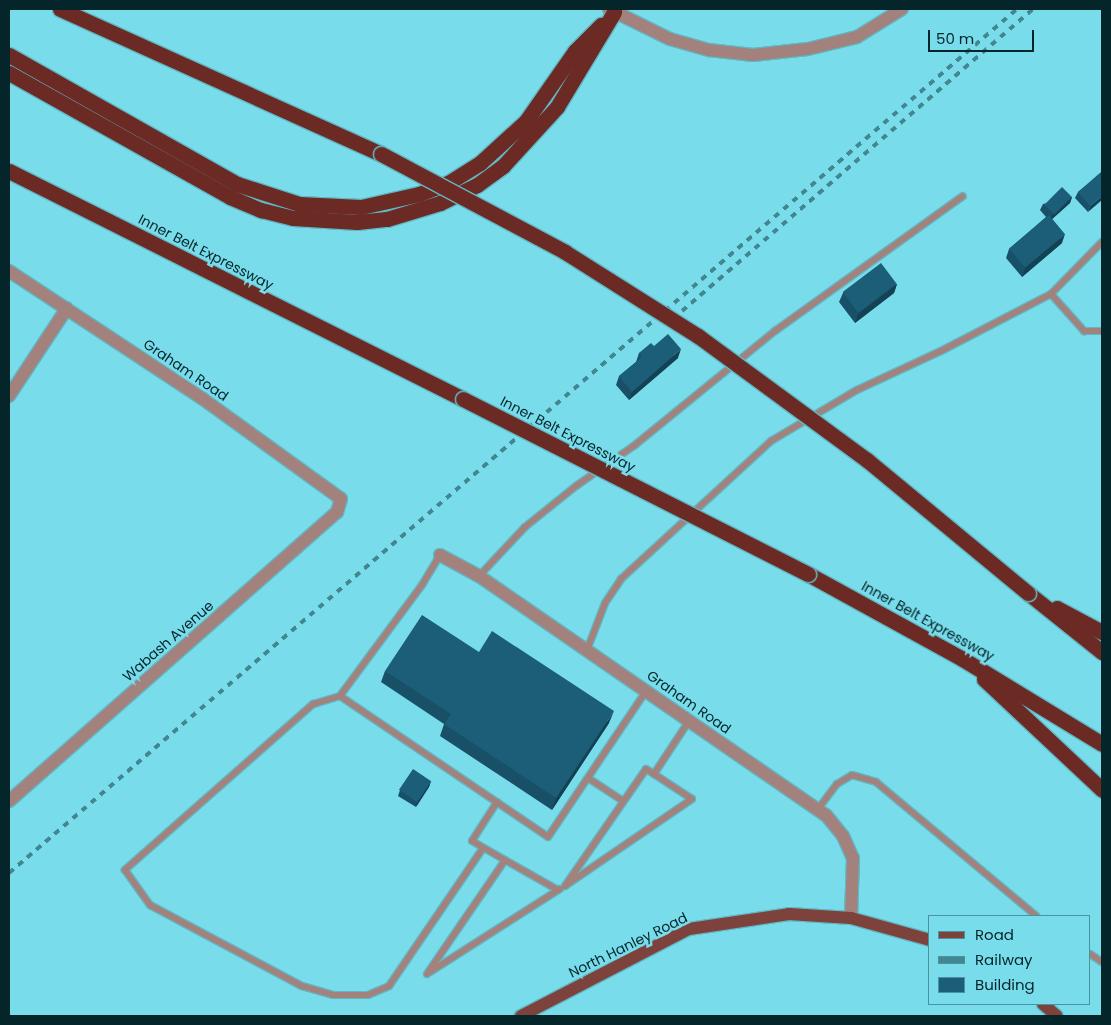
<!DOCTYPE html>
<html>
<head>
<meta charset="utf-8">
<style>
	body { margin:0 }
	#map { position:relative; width:1111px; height:1025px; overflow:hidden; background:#79dceb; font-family:Poppins,sans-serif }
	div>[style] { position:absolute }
	.roads { filter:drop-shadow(1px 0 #62b7c4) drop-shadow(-1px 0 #62b7c4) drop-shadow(0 1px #62b7c4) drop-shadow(0 -1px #62b7c4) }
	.lane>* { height:6px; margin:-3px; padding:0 3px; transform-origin:3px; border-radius:3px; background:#a3817c }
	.street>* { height:12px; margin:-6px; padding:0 6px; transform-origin:6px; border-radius:6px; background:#a3817c }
	.primary>* { height:12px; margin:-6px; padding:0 6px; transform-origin:6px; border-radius:6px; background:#7c423b }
	.highway>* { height:15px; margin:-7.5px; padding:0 7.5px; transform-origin:7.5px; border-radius:7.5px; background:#6c2a24 }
	.rail>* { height:4px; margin-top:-2px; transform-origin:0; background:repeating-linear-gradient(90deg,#428690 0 6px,transparent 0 12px) }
	.bridges { filter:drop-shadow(1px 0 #62b7c4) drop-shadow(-1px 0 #62b7c4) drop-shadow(0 1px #62b7c4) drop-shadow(0 -1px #62b7c4) }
	.highway-bridge>* { height:15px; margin:-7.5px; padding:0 7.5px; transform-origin:7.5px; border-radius:7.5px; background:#6c2a24 }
	.wall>* { inset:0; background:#185167 }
	.shaded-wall>* { inset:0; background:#144254 }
	.building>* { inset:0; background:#1c5e78; transform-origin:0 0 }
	span { translate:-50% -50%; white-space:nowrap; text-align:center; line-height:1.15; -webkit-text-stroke:5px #79dceb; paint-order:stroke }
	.street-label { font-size:14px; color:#04252a }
	.frame { position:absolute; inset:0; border:10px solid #04252a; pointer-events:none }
	.legend { position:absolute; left:928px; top:915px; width:162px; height:90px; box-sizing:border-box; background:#79dceb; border:1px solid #4a939e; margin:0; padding:6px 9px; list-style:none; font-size:15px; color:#04252a }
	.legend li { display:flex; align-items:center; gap:10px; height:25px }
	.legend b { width:25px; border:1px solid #4a939e }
	.scale { position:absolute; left:928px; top:30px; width:106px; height:22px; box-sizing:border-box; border:2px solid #04252a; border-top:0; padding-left:6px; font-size:15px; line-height:18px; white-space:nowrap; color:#04252a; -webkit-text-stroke:4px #79dceb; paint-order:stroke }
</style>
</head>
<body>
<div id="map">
	<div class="roads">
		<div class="lane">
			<i style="left:1051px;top:294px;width:50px;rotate:48.3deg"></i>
			<i style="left:1084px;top:331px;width:18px"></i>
			<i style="left:440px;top:555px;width:35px;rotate:121deg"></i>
			<i style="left:422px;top:585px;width:138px;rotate:126.5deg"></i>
			<i style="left:340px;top:696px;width:251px;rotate:34.1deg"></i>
			<i style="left:548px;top:837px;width:176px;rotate:-56.1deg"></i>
			<i style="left:479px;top:576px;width:67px;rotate:-46.8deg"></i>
			<i style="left:525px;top:527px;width:65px;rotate:-38.8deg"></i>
			<i style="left:576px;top:486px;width:72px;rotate:-34.8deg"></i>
			<i style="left:635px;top:445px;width:181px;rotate:-39.2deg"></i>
			<i style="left:775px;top:331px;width:231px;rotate:-35.7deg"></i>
			<i style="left:587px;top:650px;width:50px;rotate:-69deg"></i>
			<i style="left:605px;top:603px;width:29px;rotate:-56deg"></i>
			<i style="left:621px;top:579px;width:204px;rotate:-42.6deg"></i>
			<i style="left:771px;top:441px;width:100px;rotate:-30.7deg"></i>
			<i style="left:857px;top:390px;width:93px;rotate:-24.9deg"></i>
			<i style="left:941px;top:351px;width:124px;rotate:-27.4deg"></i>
			<i style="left:1051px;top:294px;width:73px;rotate:-45.6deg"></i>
			<i style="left:340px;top:696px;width:28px;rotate:163deg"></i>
			<i style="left:313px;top:704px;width:251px;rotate:138.6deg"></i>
			<i style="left:125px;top:870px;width:43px;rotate:54.5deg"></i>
			<i style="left:150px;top:905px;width:172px;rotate:28.1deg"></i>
			<i style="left:302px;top:986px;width:32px;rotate:16deg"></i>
			<i style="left:333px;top:995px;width:35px"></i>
			<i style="left:368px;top:995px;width:23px;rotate:-23deg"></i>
			<i style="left:389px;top:986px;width:167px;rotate:-55.7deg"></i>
			<i style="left:654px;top:774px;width:45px;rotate:33.3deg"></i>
			<i style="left:692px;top:799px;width:154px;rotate:145.6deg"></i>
			<i style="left:565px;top:886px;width:142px;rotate:-55.3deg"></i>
			<i style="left:646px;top:769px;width:9px;rotate:32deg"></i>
			<i style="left:654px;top:774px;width:64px;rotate:-56.6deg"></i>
			<i style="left:588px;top:778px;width:42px;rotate:33.3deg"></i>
			<i style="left:497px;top:802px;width:46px;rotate:122.7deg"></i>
			<i style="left:472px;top:841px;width:38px;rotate:30deg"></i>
			<i style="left:818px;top:809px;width:31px;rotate:-53deg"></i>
			<i style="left:837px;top:784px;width:17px;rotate:-31deg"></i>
			<i style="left:852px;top:775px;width:25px;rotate:16deg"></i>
			<i style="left:876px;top:782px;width:209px;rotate:39.9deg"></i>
			<i style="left:1090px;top:954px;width:14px;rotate:34deg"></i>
			<i style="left:430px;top:972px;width:154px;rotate:-32.6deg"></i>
			<i style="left:427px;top:974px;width:138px;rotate:-55.6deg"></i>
			<i style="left:505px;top:860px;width:61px;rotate:29.5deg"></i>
		</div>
		<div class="street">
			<i style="left:609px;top:9px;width:68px;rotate:26.2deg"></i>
			<i style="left:670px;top:39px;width:41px;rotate:15.8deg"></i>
			<i style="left:709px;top:50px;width:44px;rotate:6.5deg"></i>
			<i style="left:753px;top:55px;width:55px;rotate:-6.2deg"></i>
			<i style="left:808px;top:49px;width:50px;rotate:-13.8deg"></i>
			<i style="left:857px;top:37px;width:53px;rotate:-31.9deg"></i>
			<i style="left:9px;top:271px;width:232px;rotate:33.4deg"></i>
			<i style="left:203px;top:399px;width:170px;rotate:35.9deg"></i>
			<i style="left:341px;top:499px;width:14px;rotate:107deg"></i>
			<i style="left:337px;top:512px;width:437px;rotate:138.6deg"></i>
			<i style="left:9px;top:396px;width:105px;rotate:-56.6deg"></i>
			<i style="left:440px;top:555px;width:44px;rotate:28.3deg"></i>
			<i style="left:479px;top:576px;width:421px;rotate:34.6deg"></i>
			<i style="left:826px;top:815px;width:27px;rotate:51deg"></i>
			<i style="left:843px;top:836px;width:24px;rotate:66deg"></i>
			<i style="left:853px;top:858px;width:60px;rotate:91.9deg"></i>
		</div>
		<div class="primary">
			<i style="left:1043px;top:1004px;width:18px;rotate:41deg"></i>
			<i style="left:521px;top:1016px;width:189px;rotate:-27.4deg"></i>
			<i style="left:689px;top:929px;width:101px;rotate:-8.5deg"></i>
			<i style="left:789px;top:914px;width:62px;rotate:3.7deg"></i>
			<i style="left:851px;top:918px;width:82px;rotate:15.6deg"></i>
		</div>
		<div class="highway">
			<i style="left:60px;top:9px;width:352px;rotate:24.3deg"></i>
			<i style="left:9px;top:55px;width:262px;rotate:29.5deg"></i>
			<i style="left:237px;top:184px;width:65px;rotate:17.9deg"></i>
			<i style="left:299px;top:204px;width:62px;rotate:2.8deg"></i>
			<i style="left:361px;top:207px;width:59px;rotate:-12.6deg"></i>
			<i style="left:419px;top:194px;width:31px;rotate:-21deg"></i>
			<i style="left:448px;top:183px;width:38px;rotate:-32deg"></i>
			<i style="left:480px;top:163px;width:62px;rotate:-42.4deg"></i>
			<i style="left:526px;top:121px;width:85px;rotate:-55deg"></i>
			<i style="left:575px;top:51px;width:37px;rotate:-45deg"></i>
			<i style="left:9px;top:73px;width:253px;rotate:29.3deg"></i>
			<i style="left:230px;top:197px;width:34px;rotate:23deg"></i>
			<i style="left:261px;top:210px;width:33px;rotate:14deg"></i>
			<i style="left:293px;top:218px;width:64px;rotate:3.6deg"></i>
			<i style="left:357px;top:222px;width:30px;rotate:-6deg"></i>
			<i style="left:387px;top:219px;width:55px;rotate:-16.8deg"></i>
			<i style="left:440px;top:203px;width:41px;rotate:-25.9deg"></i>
			<i style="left:477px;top:185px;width:32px;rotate:-36deg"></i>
			<i style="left:503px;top:166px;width:80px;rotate:-47.5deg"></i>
			<i style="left:557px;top:107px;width:111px;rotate:-59deg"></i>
			<i style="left:9px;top:171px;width:508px;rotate:26.67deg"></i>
			<i style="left:808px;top:574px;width:175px;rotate:28.8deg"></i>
			<i style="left:961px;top:658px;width:165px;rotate:31.4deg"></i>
			<i style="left:1028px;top:593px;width:95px;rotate:38.6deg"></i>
			<i style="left:1057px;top:608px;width:51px;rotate:28.1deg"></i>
			<i style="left:984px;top:679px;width:162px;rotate:43.2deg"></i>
		</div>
	</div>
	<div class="rail">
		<i style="left:682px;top:311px;width:463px;rotate:-40.7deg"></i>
		<i style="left:9px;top:873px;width:1328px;rotate:-40.6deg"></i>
	</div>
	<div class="bridges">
		<div class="highway-bridge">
			<i style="left:381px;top:154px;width:208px;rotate:28deg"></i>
			<i style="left:565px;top:252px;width:157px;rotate:32.3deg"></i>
			<i style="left:698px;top:336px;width:210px;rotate:36.3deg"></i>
			<i style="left:867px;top:460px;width:209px;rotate:39.6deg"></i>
			<i style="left:463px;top:399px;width:387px;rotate:26.9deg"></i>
		</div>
	</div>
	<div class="wall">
		<i style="clip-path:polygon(1102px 173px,1088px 212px,1075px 198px,1078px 192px)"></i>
		<i style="clip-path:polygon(1072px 197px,1070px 203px,1052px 219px,1062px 243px,1022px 277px,1006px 258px,1009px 249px,1046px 217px,1040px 210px,1043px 204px)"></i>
		<i style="clip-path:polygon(897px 284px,894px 293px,855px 323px,839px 302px,843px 293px)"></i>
		<i style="clip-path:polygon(654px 346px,678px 358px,629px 400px,616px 385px,619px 376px,636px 362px,639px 353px)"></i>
		<i style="clip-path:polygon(479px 652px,609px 723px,552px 810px,440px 736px,444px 724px,381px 682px,385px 671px)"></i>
		<i style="clip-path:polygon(431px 781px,429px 787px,416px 807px,398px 796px,400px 790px)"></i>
	</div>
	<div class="shaded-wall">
		<i style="clip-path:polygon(1102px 196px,1102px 200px,1088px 212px,1090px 206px)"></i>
		<i style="clip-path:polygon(1072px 197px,1070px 203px,1050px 221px,1052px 215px)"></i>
		<i style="clip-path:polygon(1065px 234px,1062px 243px,1022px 277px,1025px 268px)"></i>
		<i style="clip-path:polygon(897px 284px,894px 293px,855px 323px,858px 314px)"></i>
		<i style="clip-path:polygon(681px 349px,678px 358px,629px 400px,632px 392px)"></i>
		<i style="clip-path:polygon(614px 711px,609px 723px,552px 810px,556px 798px)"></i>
		<i style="clip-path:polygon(431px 781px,429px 787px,416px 807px,418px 801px)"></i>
	</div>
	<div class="building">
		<i style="clip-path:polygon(1101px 172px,1102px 173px,1102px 196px,1090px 206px,1078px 192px)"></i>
		<i style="left:1062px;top:187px;width:14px;height:25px;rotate:45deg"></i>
		<i style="left:1049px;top:215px;width:25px;height:52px;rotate:50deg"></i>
		<i style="left:881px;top:263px;width:26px;height:48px;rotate:53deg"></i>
		<i style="clip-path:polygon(668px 334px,681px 349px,632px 392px,619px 376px,642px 357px,639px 353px,651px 343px,654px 346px)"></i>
		<i style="clip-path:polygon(422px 615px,479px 652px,492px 631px,614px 711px,556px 798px,444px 724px,451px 714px,385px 671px)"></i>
		<i style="left:413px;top:769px;width:22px;height:25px;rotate:34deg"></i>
	</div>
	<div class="street-label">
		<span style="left:206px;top:252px;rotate:27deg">Inner Belt Expressway</span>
		<span style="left:186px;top:370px;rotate:34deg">Graham Road</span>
		<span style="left:568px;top:434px;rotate:27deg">Inner Belt Expressway</span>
		<span style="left:928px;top:621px;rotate:29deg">Inner Belt Expressway</span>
		<span style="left:168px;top:641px;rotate:-41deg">Wabash Avenue</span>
		<span style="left:689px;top:702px;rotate:35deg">Graham Road</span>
		<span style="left:628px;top:945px;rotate:-26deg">North Hanley Road</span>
	</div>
	<div class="frame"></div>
	<ul class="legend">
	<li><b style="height:6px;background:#7c423b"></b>Road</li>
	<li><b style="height:6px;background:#428690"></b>Railway</li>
	<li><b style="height:14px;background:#1c5e78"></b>Building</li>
	</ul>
	<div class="scale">50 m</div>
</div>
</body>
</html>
